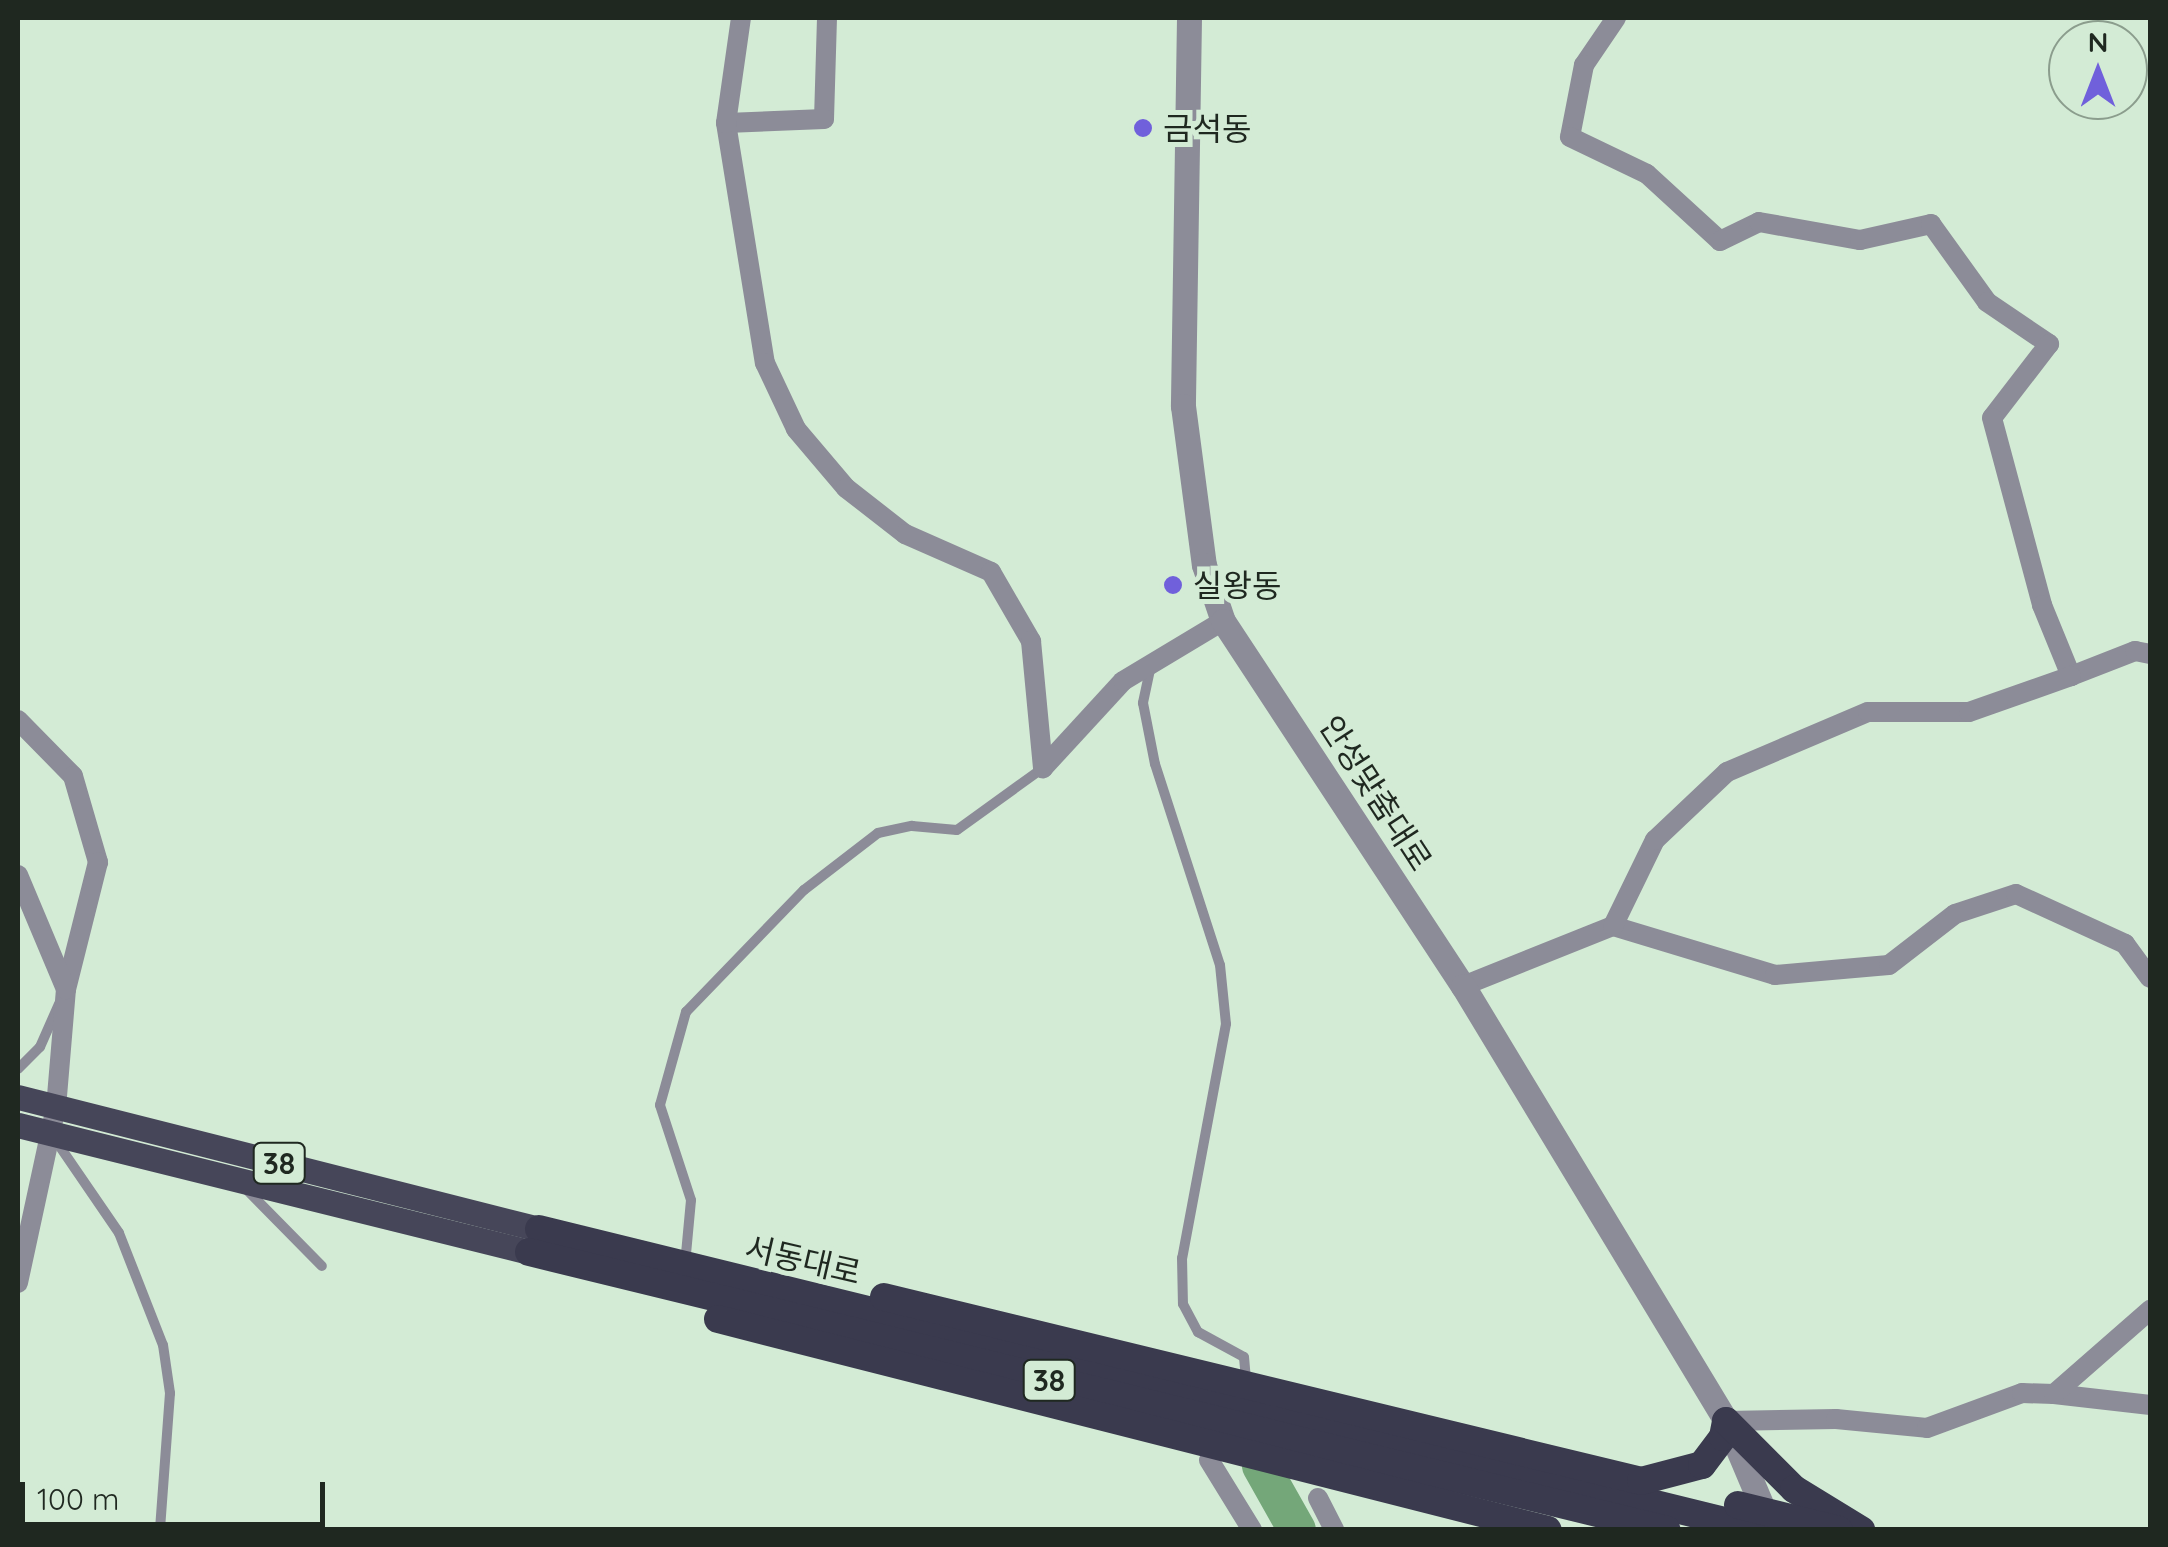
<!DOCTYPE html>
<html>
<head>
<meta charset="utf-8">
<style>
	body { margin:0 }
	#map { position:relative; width:2168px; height:1547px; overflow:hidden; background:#d3ebd5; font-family:Quicksand,"Noto Sans KR",sans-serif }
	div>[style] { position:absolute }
	.river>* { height:38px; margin:-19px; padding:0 19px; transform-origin:19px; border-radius:19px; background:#74a779 }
	.service>* { height:10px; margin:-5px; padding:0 5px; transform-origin:5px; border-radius:5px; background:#8c8c98 }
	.minor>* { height:20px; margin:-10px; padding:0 10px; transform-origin:10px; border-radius:10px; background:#8c8c98 }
	.tertiary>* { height:25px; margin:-12.5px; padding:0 12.5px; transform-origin:12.5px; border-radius:12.5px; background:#8c8c98 }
	.primary>* { height:25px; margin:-12.5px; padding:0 12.5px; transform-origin:12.5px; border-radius:12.5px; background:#464659 }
	.trunk>* { height:28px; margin:-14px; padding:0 14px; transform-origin:14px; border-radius:14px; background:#3a3a4e }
	.dots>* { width:28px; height:28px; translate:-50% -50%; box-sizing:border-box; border:5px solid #d3ebd5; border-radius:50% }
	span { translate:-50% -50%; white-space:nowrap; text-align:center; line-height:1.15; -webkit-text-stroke:10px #d3ebd5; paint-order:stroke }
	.shield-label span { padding:2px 8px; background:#d3ebd5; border:2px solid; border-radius:8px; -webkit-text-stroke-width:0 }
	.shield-label { font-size:30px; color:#1f2820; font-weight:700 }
	.poi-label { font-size:32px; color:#1f2820 }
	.left { translate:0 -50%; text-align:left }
	.street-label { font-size:32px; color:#1f2820 }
	.frame { position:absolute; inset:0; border:20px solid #1f2820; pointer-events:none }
	.north { position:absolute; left:2048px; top:20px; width:100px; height:100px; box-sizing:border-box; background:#d3ebd5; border:2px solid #8b9d8d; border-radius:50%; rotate:0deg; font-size:28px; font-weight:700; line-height:40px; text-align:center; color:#1f2820 }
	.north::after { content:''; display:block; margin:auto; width:35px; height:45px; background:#7060db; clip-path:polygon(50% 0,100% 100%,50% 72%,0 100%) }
	.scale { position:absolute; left:20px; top:1482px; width:305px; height:45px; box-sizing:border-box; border:5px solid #1f2820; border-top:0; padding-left:12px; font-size:30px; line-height:35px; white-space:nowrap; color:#1f2820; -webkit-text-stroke:8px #d3ebd5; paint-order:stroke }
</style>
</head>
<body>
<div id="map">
	<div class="river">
		<i style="left:1261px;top:1466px;width:73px;rotate:60.6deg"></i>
	</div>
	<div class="service">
		<i style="left:1151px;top:665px;width:39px;rotate:102deg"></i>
		<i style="left:1143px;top:703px;width:62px;rotate:78.9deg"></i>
		<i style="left:1155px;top:764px;width:211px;rotate:72.1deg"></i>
		<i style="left:1220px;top:965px;width:59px;rotate:84.2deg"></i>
		<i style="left:1226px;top:1024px;width:238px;rotate:100.6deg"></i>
		<i style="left:1182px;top:1258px;width:46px;rotate:88.8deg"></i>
		<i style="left:1183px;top:1304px;width:32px;rotate:62deg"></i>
		<i style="left:1198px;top:1332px;width:52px;rotate:28.5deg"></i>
		<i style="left:1244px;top:1357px;width:23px;rotate:85deg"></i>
		<i style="left:18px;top:1069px;width:31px;rotate:-45deg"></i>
		<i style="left:40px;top:1047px;width:47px;rotate:-66.2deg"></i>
		<i style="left:54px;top:1138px;width:115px;rotate:55.6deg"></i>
		<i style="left:119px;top:1233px;width:120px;rotate:68.6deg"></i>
		<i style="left:163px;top:1345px;width:49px;rotate:81.7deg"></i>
		<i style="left:170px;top:1393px;width:137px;rotate:94.2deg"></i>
		<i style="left:246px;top:1189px;width:108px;rotate:45.4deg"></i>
		<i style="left:686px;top:1254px;width:54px;rotate:-84.7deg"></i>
		<i style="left:691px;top:1200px;width:100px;rotate:-108.1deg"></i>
		<i style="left:660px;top:1105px;width:97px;rotate:-74.4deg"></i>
		<i style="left:686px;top:1012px;width:170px;rotate:-46deg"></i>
		<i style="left:804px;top:890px;width:93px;rotate:-37.6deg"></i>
		<i style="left:878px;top:833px;width:35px;rotate:-12deg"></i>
		<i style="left:912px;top:826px;width:45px;rotate:5.1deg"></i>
		<i style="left:957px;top:830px;width:106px;rotate:-35.8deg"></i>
	</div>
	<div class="minor">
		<i style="left:827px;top:18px;width:101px;rotate:91.7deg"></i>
		<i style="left:824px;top:119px;width:98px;rotate:177.7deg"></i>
		<i style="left:726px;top:123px;width:243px;rotate:80.8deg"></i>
		<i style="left:765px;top:363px;width:73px;rotate:64.8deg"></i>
		<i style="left:796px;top:429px;width:77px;rotate:49.7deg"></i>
		<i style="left:846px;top:488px;width:75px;rotate:37.9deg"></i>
		<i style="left:905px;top:534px;width:94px;rotate:23.8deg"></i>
		<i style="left:991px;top:572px;width:80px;rotate:59.9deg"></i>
		<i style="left:1031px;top:641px;width:128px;rotate:84.6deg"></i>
		<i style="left:1043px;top:768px;width:118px;rotate:-47.4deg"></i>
		<i style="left:1123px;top:681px;width:117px;rotate:-31deg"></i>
		<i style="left:1616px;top:18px;width:57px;rotate:124.2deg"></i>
		<i style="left:1584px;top:65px;width:73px;rotate:101deg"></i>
		<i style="left:1570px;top:137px;width:85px;rotate:25.7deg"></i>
		<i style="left:1647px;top:174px;width:99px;rotate:42.5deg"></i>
		<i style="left:1720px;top:241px;width:43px;rotate:-26deg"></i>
		<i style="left:1759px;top:222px;width:103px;rotate:10.1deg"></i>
		<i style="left:1860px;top:240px;width:73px;rotate:-12.7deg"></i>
		<i style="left:1931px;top:224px;width:96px;rotate:54.3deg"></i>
		<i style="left:1987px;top:302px;width:75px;rotate:34.1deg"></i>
		<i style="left:2049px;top:344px;width:93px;rotate:127.6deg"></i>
		<i style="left:1992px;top:418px;width:194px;rotate:75deg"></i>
		<i style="left:2042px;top:605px;width:77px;rotate:67.8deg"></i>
		<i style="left:2071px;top:676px;width:69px;rotate:-21.3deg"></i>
		<i style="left:2135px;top:651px;width:15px;rotate:11deg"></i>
		<i style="left:726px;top:123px;width:106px;rotate:-81.9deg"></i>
		<i style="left:18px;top:720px;width:78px;rotate:45.5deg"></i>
		<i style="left:73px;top:776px;width:90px;rotate:73.8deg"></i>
		<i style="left:98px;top:862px;width:131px;rotate:104.1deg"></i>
		<i style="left:66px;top:989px;width:118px;rotate:94.8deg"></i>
		<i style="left:56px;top:1107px;width:180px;rotate:102.2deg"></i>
		<i style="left:18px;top:875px;width:124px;rotate:67.2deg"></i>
		<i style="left:1613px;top:926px;width:169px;rotate:16.8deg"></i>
		<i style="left:1775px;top:975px;width:114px;rotate:-5deg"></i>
		<i style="left:1889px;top:965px;width:83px;rotate:-37.7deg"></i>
		<i style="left:1955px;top:914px;width:64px;rotate:-18.2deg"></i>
		<i style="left:2016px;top:894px;width:120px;rotate:24.6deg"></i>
		<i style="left:2125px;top:944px;width:42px;rotate:53.7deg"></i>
		<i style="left:1463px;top:986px;width:162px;rotate:-21.8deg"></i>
		<i style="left:1613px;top:926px;width:96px;rotate:-64deg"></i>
		<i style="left:1655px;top:840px;width:99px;rotate:-43.4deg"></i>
		<i style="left:1727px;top:772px;width:153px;rotate:-23.1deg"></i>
		<i style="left:1868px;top:712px;width:101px"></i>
		<i style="left:1969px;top:712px;width:108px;rotate:-19.4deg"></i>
		<i style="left:2054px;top:1394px;width:97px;rotate:6.5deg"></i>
		<i style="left:1726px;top:1421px;width:110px;rotate:-1deg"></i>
		<i style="left:1836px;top:1419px;width:91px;rotate:5.6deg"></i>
		<i style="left:1927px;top:1428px;width:101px;rotate:-20.2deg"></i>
		<i style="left:2022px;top:1393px;width:32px;rotate:2deg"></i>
		<i style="left:2054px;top:1394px;width:128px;rotate:-41.2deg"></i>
		<i style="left:1209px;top:1460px;width:82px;rotate:58.4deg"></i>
		<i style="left:1318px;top:1498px;width:36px;rotate:63deg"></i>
	</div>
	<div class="tertiary">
		<i style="left:1189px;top:18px;width:388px;rotate:90.9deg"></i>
		<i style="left:1183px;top:406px;width:160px;rotate:82.5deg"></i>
		<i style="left:1204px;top:565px;width:59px;rotate:71.3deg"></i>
		<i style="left:1223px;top:621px;width:437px;rotate:56.7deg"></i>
		<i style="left:1463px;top:986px;width:508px;rotate:58.84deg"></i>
		<i style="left:1726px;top:1421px;width:113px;rotate:67.1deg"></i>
	</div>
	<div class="primary">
		<i style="left:18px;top:1097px;width:537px;rotate:14.22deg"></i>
		<i style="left:18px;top:1125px;width:527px;rotate:13.96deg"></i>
	</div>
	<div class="trunk">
		<i style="left:539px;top:1229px;width:1259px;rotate:13.84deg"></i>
		<i style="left:529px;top:1252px;width:1171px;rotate:13.73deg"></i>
		<i style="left:884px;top:1297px;width:779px;rotate:13.66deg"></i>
		<i style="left:1641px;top:1481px;width:63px;rotate:-14.7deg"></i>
		<i style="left:1702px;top:1465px;width:35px;rotate:-53deg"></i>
		<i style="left:1723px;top:1437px;width:16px;rotate:-79deg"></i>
		<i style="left:718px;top:1319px;width:856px;rotate:14.26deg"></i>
		<i style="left:1726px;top:1421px;width:96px;rotate:45deg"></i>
		<i style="left:1794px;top:1489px;width:79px;rotate:31.5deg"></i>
		<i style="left:1738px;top:1505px;width:104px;rotate:13.9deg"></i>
	</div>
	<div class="dots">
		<i style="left:1143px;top:128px;background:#7060db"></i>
		<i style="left:1173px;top:585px;background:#7060db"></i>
	</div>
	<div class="shield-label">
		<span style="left:279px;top:1163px">38</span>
		<span style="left:1049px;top:1380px">38</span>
	</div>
	<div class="poi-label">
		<span class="left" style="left:1163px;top:128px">금석동</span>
		<span class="left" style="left:1193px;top:585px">실왕동</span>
	</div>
	<div class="street-label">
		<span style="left:1376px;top:793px;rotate:57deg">안성맞춤대로</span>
		<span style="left:803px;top:1260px;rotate:13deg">서동대로</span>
	</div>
	<div class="frame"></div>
	<div class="north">N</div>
	<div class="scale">100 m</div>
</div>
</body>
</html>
